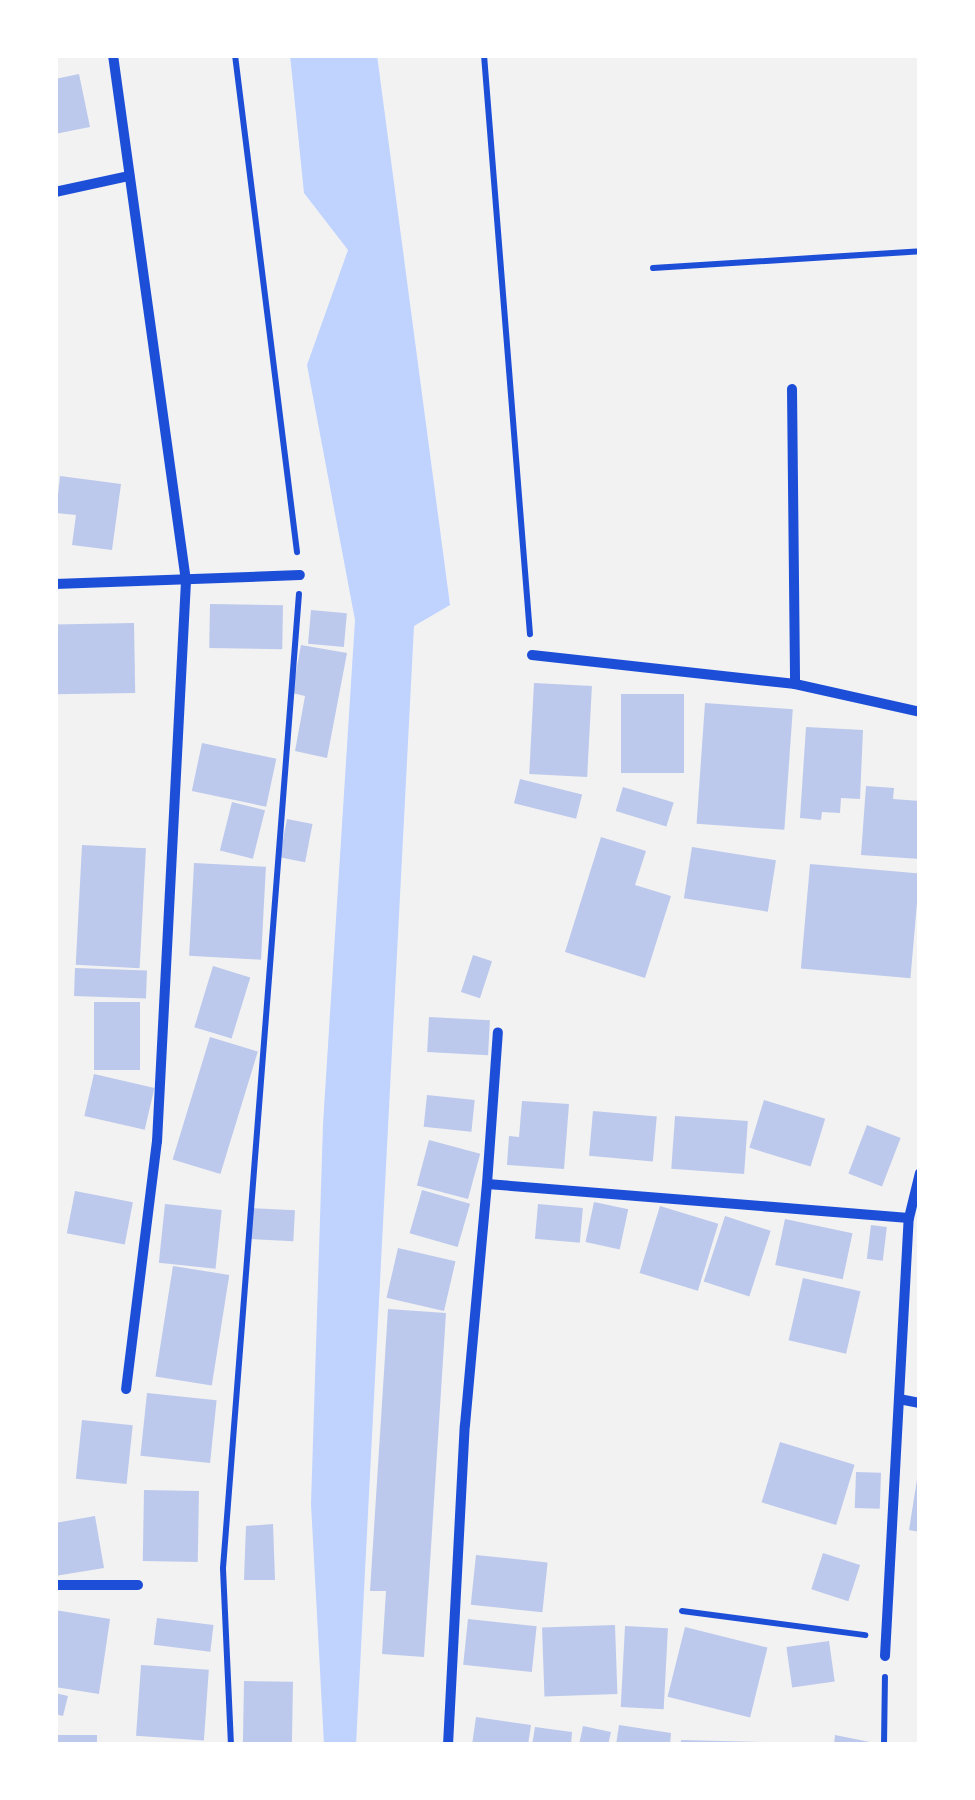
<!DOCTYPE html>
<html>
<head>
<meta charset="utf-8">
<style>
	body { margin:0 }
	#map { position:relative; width:975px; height:1800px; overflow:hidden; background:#f2f2f2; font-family:Poppins,sans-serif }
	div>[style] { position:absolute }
	.water>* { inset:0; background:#bfd3fe }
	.building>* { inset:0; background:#bdc9ec; transform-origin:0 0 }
	.path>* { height:6px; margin:-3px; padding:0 3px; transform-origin:3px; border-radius:3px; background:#1d4ed8 }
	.minor>* { height:10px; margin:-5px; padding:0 5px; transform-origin:5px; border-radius:5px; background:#1d4ed8 }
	span { translate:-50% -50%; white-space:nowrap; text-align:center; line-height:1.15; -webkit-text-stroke:10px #fff; paint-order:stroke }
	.frame { position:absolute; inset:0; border:58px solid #fff; pointer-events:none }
</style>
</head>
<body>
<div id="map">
	<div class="water">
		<i style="clip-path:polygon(290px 55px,377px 55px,450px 605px,414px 626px,356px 1745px,324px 1745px,311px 1504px,323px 1124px,355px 620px,307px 365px,348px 250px,304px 193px)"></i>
	</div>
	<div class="building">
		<i style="clip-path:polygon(79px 74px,90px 127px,55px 134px,55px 79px)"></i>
		<i style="clip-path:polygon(60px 476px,121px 484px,112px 550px,72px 545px,76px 515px,56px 513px)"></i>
		<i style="left:210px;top:604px;width:73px;height:44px;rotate:1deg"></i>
		<i style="left:311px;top:610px;width:36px;height:34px;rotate:5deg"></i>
		<i style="left:134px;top:623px;width:70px;height:79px;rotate:89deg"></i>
		<i style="clip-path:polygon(301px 645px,347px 653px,327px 758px,295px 751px,305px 696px,292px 693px)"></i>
		<i style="left:534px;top:683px;width:58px;height:91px;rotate:3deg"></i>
		<i style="left:621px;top:694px;width:63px;height:79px"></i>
		<i style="left:705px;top:703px;width:88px;height:121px;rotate:4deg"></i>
		<i style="clip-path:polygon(806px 727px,863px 730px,860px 799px,841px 798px,840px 813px,822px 812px,821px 820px,800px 818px)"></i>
		<i style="left:202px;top:743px;width:76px;height:49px;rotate:12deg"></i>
		<i style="left:520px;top:779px;width:64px;height:25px;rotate:14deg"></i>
		<i style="clip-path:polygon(866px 786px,894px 788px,893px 799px,920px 801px,920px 859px,861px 855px)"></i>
		<i style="left:623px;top:787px;width:53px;height:25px;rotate:17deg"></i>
		<i style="left:232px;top:802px;width:34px;height:50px;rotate:14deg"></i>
		<i style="left:287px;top:819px;width:26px;height:39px;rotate:11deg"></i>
		<i style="clip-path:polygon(601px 837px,646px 851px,635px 885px,671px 896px,645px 978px,565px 952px)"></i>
		<i style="left:82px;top:845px;width:64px;height:120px;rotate:3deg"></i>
		<i style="left:692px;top:847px;width:85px;height:52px;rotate:9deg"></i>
		<i style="left:194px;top:863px;width:72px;height:93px;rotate:3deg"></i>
		<i style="left:810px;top:864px;width:110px;height:105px;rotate:5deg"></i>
		<i style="left:473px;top:955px;width:20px;height:39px;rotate:18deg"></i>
		<i style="left:213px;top:966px;width:39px;height:64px;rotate:17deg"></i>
		<i style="left:75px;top:968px;width:72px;height:28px;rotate:2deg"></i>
		<i style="left:140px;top:1002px;width:68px;height:46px;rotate:90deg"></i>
		<i style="left:429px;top:1017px;width:61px;height:35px;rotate:3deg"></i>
		<i style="left:210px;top:1037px;width:50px;height:128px;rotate:17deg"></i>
		<i style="left:94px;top:1074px;width:62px;height:43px;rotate:13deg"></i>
		<i style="left:427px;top:1095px;width:48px;height:32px;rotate:6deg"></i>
		<i style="left:764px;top:1100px;width:64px;height:50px;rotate:17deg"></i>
		<i style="clip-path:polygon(522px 1101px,569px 1104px,564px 1169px,507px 1165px,509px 1136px,519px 1137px)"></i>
		<i style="left:593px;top:1111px;width:64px;height:45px;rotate:5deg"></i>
		<i style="left:675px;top:1116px;width:73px;height:53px;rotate:4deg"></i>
		<i style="left:867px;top:1125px;width:36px;height:52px;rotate:21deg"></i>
		<i style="left:429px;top:1140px;width:53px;height:47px;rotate:15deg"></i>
		<i style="left:422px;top:1190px;width:50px;height:45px;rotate:16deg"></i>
		<i style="left:75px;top:1191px;width:59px;height:43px;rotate:11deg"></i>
		<i style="left:594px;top:1202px;width:35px;height:41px;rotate:12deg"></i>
		<i style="left:165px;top:1204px;width:57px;height:59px;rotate:6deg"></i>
		<i style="left:538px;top:1204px;width:45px;height:35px;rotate:5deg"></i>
		<i style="left:660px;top:1206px;width:61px;height:70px;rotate:17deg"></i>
		<i style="left:251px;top:1208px;width:44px;height:31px;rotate:3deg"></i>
		<i style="left:725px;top:1216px;width:48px;height:69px;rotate:18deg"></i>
		<i style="left:785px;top:1219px;width:69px;height:47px;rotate:12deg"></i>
		<i style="left:871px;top:1225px;width:16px;height:34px;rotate:7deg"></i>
		<i style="left:398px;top:1248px;width:59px;height:51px;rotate:13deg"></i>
		<i style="left:173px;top:1266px;width:57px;height:112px;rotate:9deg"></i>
		<i style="left:803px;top:1278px;width:59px;height:64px;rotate:13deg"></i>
		<i style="clip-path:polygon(388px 1309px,446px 1313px,424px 1657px,382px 1654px,386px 1591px,370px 1591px)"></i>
		<i style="left:147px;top:1393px;width:70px;height:63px;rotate:6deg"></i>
		<i style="left:82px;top:1420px;width:51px;height:59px;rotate:6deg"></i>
		<i style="left:780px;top:1442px;width:78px;height:63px;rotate:17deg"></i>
		<i style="left:856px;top:1472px;width:25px;height:36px;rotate:2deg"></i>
		<i style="clip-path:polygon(918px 1473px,920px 1473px,920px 1532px,909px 1530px)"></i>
		<i style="left:144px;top:1490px;width:55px;height:71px;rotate:1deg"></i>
		<i style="clip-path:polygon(95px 1516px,104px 1568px,55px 1576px,55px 1523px)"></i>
		<i style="clip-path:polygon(273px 1524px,275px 1580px,244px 1580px,246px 1526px)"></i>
		<i style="left:823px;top:1553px;width:39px;height:38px;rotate:18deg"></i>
		<i style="left:476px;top:1555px;width:72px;height:50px;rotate:6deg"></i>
		<i style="clip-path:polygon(55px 1610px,110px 1619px,99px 1694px,55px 1687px)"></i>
		<i style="left:157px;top:1618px;width:57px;height:27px;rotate:7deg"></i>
		<i style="left:468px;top:1619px;width:69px;height:46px;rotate:6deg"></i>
		<i style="left:615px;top:1625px;width:69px;height:73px;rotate:88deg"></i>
		<i style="left:625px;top:1626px;width:43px;height:81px;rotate:3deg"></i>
		<i style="left:685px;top:1627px;width:85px;height:72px;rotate:14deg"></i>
		<i style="left:829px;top:1641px;width:41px;height:43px;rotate:82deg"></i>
		<i style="left:141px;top:1665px;width:68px;height:71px;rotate:4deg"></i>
		<i style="left:244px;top:1681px;width:49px;height:64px;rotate:1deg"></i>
		<i style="clip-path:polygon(55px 1693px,68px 1696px,63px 1716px,55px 1714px)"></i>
		<i style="clip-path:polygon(476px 1717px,531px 1725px,528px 1745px,472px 1745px)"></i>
		<i style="clip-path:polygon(619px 1725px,671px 1733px,670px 1745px,616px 1745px)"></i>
		<i style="clip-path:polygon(583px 1726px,611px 1732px,608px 1745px,579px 1745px)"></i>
		<i style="clip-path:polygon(535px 1727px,572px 1732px,571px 1745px,532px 1745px)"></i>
		<i style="left:55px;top:1735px;width:42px;height:10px"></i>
		<i style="clip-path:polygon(835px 1735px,875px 1743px,875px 1745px,834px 1745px)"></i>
		<i style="clip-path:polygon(681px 1740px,763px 1742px,763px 1745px,681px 1745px)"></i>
	</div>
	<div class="path">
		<i style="left:235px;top:55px;width:501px;rotate:82.89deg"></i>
		<i style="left:484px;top:55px;width:581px;rotate:85.46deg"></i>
		<i style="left:653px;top:268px;width:268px;rotate:-3.6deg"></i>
		<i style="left:682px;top:1611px;width:185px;rotate:7.5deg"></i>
		<i style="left:231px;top:1745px;width:177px;rotate:-92.6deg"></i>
		<i style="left:223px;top:1568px;width:977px;rotate:-85.54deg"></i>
		<i style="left:884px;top:1745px;width:68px;rotate:-89.2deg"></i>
	</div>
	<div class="minor">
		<i style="left:113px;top:55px;width:531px;rotate:82.1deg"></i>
		<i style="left:186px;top:581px;width:561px;rotate:92.96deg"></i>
		<i style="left:157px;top:1141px;width:250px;rotate:97.1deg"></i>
		<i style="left:55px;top:192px;width:76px;rotate:-12.2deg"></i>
		<i style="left:792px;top:389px;width:295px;rotate:89.4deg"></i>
		<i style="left:55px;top:584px;width:245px;rotate:-2.1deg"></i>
		<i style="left:532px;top:655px;width:265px;rotate:6.3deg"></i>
		<i style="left:795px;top:684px;width:128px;rotate:12.6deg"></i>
		<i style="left:487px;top:1184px;width:152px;rotate:-85.9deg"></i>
		<i style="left:899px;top:1399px;width:21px;rotate:11deg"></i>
		<i style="left:55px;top:1585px;width:83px"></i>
		<i style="left:885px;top:1656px;width:439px;rotate:-86.9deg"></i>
		<i style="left:909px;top:1218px;width:46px;rotate:-76.3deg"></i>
		<i style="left:448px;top:1745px;width:320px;rotate:-87deg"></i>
		<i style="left:465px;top:1425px;width:242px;rotate:-84.8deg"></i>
		<i style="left:487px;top:1184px;width:423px;rotate:4.6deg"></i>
	</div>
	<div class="frame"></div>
</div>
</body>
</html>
